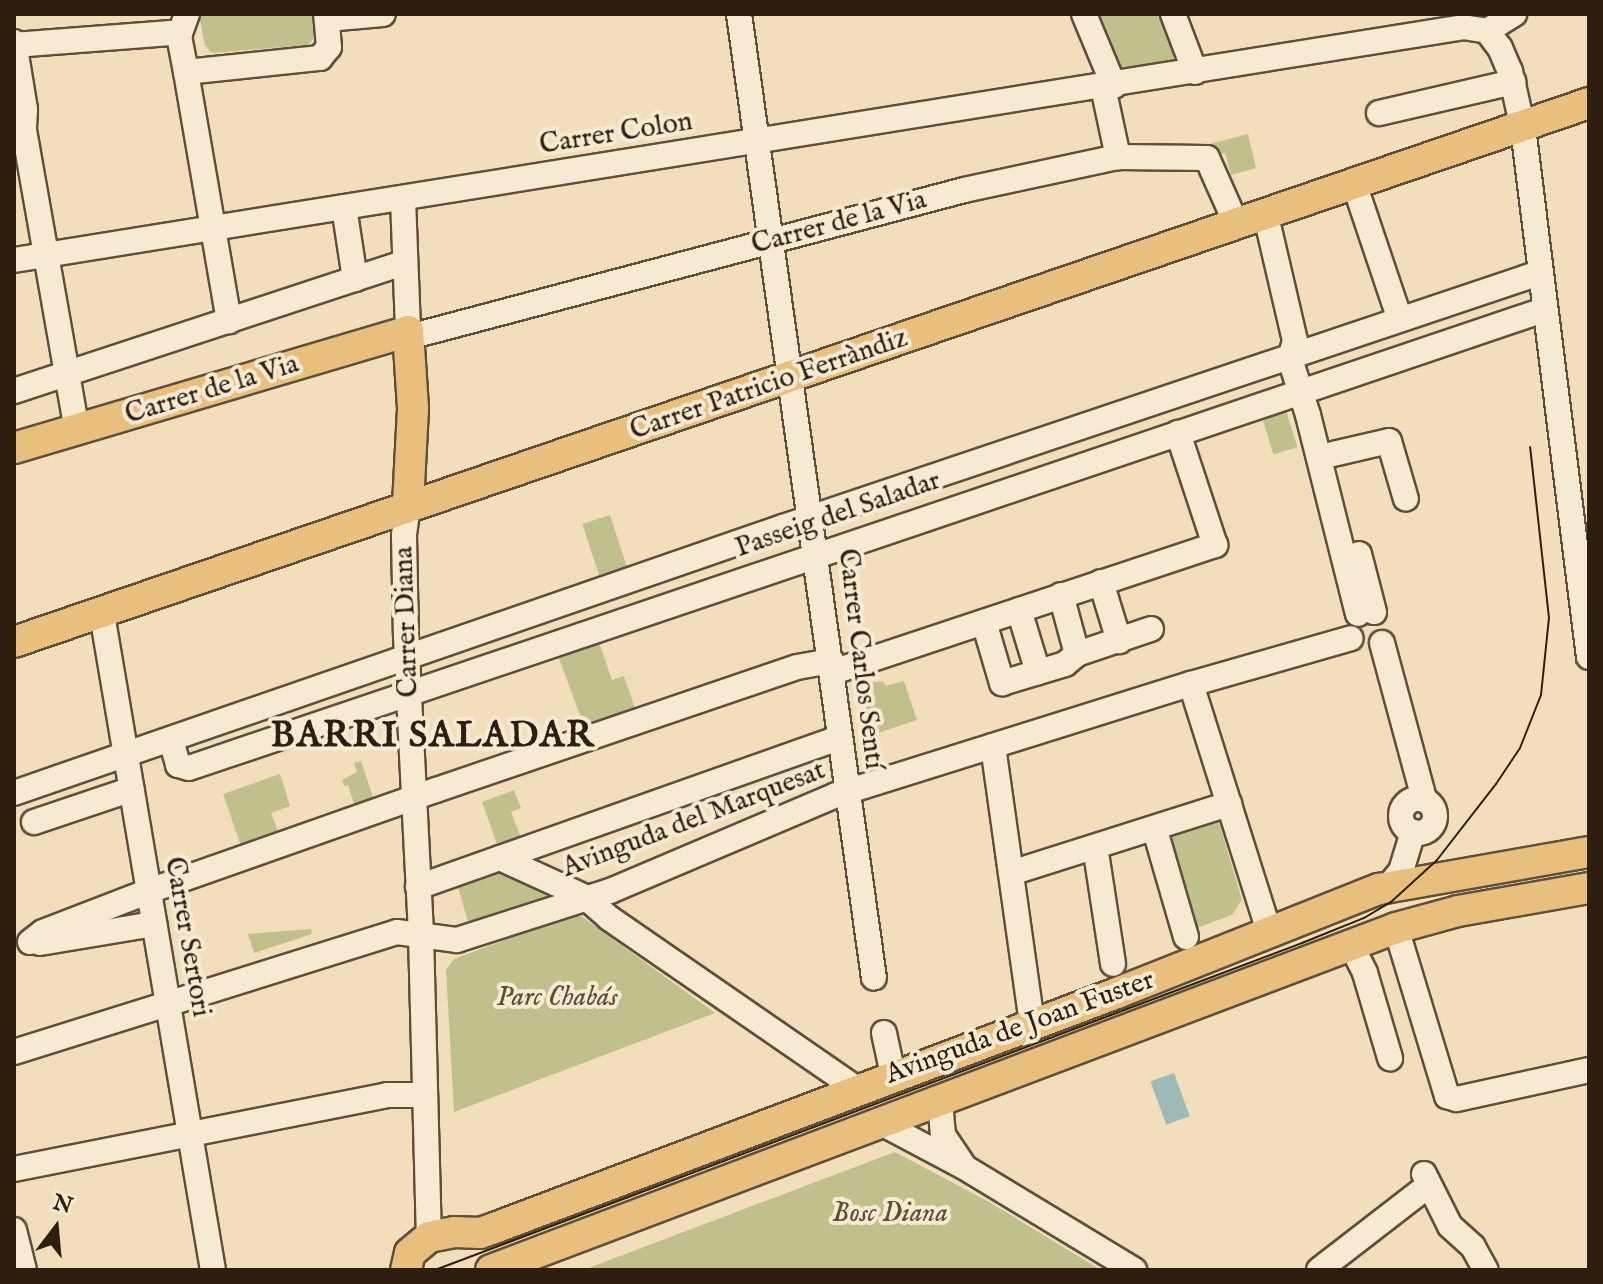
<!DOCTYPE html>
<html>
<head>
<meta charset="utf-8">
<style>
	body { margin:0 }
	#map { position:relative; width:1603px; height:1284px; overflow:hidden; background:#f2debb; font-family:"IM FELL English",serif }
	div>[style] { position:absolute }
	.green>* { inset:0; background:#c0c08c; transform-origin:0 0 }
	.water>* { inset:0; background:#9cbbb4; transform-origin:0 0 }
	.roads { filter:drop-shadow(2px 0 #5e4e3a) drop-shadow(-2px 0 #5e4e3a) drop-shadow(0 2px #5e4e3a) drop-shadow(0 -2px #5e4e3a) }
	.minor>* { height:24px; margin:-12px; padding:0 12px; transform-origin:12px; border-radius:12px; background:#f7ead3 }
	.minor>.ring { margin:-12px; padding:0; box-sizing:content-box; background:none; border:24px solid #f7ead3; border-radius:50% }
	.major>* { height:30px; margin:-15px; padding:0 15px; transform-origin:15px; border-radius:15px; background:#e9bf7e }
	.tram>* { height:2px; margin:-1px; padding:0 1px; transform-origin:1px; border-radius:1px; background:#2d1e0f }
	span { translate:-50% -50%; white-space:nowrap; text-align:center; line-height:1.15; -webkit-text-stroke:8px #f7ead3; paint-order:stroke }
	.street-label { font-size:28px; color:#2d1e0f }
	.park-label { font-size:28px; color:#594f34; font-style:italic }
	.district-label { font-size:36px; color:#2d1e0f; font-weight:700; letter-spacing:2px }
	.frame { position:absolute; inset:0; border:16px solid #2d1e0f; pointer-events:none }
	.north { position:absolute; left:16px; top:1188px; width:80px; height:80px; -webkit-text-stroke:6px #f7ead3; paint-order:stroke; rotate:16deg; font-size:22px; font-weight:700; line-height:32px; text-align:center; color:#2d1e0f }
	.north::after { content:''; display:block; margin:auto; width:28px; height:36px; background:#2d1e0f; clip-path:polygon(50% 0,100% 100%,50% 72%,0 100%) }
</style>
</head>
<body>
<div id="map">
	<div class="green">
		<i style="clip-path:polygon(312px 14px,315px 37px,308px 45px,212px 53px,205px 46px,199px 15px)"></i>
		<i style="clip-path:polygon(1097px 14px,1160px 14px,1176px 53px,1169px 65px,1121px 73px)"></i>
		<i style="clip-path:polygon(1248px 134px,1256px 168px,1231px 175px,1225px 153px,1213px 156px,1210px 144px)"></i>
		<i style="left:1286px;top:410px;width:39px;height:25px;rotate:73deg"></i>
		<i style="left:610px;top:515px;width:54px;height:29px;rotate:72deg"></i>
		<i style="clip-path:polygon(599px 642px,612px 680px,624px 676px,637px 714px,586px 731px,558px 656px)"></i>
		<i style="clip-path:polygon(883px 681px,886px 686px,904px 681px,917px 720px,866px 737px,859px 684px)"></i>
		<i style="clip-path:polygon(361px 761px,375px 803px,356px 810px,348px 785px,344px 786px,342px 780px,357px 772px,354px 763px)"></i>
		<i style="clip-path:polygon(280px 774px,290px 806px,271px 813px,280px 836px,242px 849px,223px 794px)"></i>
		<i style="clip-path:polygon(514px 790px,521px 808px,511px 812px,521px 838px,498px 847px,482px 802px)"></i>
		<i style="clip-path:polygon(1219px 822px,1242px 900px,1232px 915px,1194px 929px,1165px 839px)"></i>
		<i style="clip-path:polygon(500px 873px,522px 879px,553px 900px,469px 925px,458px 887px)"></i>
		<i style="clip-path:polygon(577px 913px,715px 1013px,454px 1112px,446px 970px,454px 959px)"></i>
		<i style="clip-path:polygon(311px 929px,312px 934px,254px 953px,248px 934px)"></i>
		<i style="clip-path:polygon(895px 1152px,989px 1202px,1101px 1270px,583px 1270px)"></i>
	</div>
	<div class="water">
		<i style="left:1174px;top:1073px;width:46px;height:25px;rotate:70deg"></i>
	</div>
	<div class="roads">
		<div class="minor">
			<i style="left:187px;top:14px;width:23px;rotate:110deg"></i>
			<i style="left:179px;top:36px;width:37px;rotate:79deg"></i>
			<i style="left:186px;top:72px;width:135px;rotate:-6deg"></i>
			<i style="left:320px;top:58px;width:14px;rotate:-51deg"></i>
			<i style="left:329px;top:47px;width:33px;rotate:-95deg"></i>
			<i style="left:739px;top:14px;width:973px;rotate:82.03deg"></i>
			<i style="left:1084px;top:14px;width:78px;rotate:67.4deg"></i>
			<i style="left:1173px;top:14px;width:62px;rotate:69.2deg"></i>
			<i style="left:327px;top:19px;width:56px;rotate:-5.1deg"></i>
			<i style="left:1487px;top:31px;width:21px;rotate:53deg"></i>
			<i style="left:1500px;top:48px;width:25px;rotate:67deg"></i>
			<i style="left:1510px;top:71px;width:58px;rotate:77.2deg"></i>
			<i style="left:1523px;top:128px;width:533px;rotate:82.89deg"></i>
			<i style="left:14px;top:42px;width:68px;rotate:80.7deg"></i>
			<i style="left:25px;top:109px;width:21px;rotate:93deg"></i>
			<i style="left:24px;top:130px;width:305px;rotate:80deg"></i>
			<i style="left:14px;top:45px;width:157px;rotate:-4.4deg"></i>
			<i style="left:171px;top:33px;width:9px;rotate:21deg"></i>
			<i style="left:186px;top:72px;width:253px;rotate:80.2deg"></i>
			<i style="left:1103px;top:87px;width:72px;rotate:77.9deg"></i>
			<i style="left:1379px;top:113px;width:138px;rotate:-13deg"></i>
			<i style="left:403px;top:199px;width:132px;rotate:87.8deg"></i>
			<i style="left:1360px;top:201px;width:116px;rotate:71.4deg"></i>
			<i style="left:344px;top:207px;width:73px;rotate:81.3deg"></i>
			<i style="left:1266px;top:216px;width:128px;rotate:76.9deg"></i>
			<i style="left:1295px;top:341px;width:19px;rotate:106deg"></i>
			<i style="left:1290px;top:359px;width:59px;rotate:72.2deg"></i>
			<i style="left:1308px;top:415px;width:205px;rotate:75.9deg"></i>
			<i style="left:14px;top:260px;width:1468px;rotate:-9.13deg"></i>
			<i style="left:1463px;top:27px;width:24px;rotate:9deg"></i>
			<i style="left:1487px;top:31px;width:32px;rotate:-32deg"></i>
			<i style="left:409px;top:337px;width:574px;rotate:-14.83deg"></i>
			<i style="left:964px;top:190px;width:157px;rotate:-12.1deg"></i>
			<i style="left:1118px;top:157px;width:89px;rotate:0.6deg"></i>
			<i style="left:1207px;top:158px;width:69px;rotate:66deg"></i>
			<i style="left:14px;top:391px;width:410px;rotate:-18.2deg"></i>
			<i style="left:1333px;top:454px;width:57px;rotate:-13.1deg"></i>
			<i style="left:1389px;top:441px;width:60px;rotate:73.7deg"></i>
			<i style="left:408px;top:506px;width:29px;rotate:98deg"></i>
			<i style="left:404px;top:535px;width:102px;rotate:88.9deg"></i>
			<i style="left:406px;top:637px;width:298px;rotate:87.1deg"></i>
			<i style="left:421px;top:935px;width:302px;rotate:88.5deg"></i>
			<i style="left:1359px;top:554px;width:60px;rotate:75.5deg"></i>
			<i style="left:1101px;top:582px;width:62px;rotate:73deg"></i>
			<i style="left:1061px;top:595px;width:61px;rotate:74.8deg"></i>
			<i style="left:1019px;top:610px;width:65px;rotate:73deg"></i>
			<i style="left:102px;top:614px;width:665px;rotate:80.4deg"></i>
			<i style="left:984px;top:622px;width:64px;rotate:73.6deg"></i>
			<i style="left:1002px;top:683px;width:66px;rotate:-16.8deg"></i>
			<i style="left:1065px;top:664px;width:16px;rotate:-40deg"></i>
			<i style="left:1077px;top:654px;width:78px;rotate:-18.7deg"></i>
			<i style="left:1382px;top:643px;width:162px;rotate:74.9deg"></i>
			<i style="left:833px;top:672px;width:403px;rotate:-18.4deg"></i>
			<i style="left:1215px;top:545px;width:118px;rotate:-108.3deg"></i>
			<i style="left:1191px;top:684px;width:262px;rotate:72.5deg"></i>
			<i style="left:171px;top:740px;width:26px;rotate:74deg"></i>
			<i style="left:178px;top:765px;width:11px;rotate:15deg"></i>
			<i style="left:189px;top:768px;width:1430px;rotate:-18.68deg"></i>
			<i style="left:993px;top:746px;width:282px;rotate:82deg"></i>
			<i style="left:14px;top:793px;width:814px;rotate:-19.08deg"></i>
			<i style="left:783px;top:527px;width:798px;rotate:-18.57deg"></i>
			<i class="ring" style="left:1401px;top:799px;width:10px;height:10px"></i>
			<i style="left:34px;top:822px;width:103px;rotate:-18.6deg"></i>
			<i style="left:1157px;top:837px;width:104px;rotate:73.8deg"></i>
			<i style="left:500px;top:858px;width:94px;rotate:24.6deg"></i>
			<i style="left:585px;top:897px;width:32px;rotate:41deg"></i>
			<i style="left:609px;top:918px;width:301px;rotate:34.6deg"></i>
			<i style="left:1097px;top:859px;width:106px;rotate:81.3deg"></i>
			<i style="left:1011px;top:873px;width:229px;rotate:-17.6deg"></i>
			<i style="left:418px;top:887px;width:447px;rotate:-19.5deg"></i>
			<i style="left:1380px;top:889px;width:13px;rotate:-29deg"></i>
			<i style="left:1391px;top:883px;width:16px;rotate:-50deg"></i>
			<i style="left:1401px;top:871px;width:41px;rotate:-72.9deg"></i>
			<i style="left:1396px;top:928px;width:176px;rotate:73.1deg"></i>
			<i style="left:1447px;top:1096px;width:10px;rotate:17deg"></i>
			<i style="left:1457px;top:1099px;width:135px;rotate:-12.4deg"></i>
			<i style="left:30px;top:942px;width:16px;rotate:-38deg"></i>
			<i style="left:43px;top:932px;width:114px;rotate:-21.1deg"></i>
			<i style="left:149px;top:891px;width:304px;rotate:-19.4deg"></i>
			<i style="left:436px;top:790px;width:381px;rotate:-18.8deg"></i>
			<i style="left:797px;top:667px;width:35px;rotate:-10deg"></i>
			<i style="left:40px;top:943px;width:116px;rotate:-9.5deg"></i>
			<i style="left:1351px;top:945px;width:31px;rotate:63deg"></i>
			<i style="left:1365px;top:973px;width:89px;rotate:73.6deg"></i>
			<i style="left:884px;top:1033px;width:43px;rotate:77.9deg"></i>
			<i style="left:14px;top:1052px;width:401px;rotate:-17.4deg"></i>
			<i style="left:397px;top:932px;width:61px;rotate:7.6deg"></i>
			<i style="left:457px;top:940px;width:161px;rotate:-17.8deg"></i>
			<i style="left:610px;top:891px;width:246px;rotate:-23deg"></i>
			<i style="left:836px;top:795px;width:372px;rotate:-17.4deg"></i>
			<i style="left:1191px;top:684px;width:166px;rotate:-16deg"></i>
			<i style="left:940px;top:1101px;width:34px;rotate:85deg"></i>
			<i style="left:943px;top:1135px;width:36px;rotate:56deg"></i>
			<i style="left:879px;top:1122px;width:96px;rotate:27.9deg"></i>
			<i style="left:964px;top:1167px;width:199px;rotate:31.2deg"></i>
			<i style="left:14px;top:1169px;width:380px;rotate:-11.2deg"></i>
			<i style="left:387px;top:1095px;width:36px"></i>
			<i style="left:1424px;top:1174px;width:58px;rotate:63.4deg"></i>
			<i style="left:1450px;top:1226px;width:31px;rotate:42deg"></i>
			<i style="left:1473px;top:1247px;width:26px;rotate:61deg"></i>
			<i style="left:14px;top:1230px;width:41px;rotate:76deg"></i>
			<i style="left:1319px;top:1270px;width:139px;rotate:-37.7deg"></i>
		</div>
		<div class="major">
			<i style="left:14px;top:448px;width:411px;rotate:-16.5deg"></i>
			<i style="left:408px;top:331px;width:78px;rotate:86.3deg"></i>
			<i style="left:413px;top:409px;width:97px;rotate:93deg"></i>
			<i style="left:14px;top:642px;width:1665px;rotate:-18.89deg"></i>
			<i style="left:406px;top:1270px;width:17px;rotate:-77deg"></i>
			<i style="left:410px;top:1253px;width:25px;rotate:-40deg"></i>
			<i style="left:429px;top:1237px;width:25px;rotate:-11deg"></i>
			<i style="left:454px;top:1232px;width:26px;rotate:2deg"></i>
			<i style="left:480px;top:1233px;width:18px;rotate:-19deg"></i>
			<i style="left:497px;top:1227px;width:663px;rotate:-20.68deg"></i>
			<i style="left:1117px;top:993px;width:282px;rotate:-21.7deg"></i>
			<i style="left:1379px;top:889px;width:213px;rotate:-10deg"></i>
			<i style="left:491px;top:1270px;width:967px;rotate:-20.7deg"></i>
			<i style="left:1396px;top:928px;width:64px;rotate:-15.3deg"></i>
			<i style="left:1458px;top:911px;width:133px;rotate:-10deg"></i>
		</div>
	</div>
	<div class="tram">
		<i style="left:435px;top:1270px;width:927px;rotate:-20.66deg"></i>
		<i style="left:1302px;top:943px;width:67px;rotate:-22deg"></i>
		<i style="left:1364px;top:918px;width:31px;rotate:-31deg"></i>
		<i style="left:1391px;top:902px;width:62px;rotate:-42.4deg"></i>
		<i style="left:1437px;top:860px;width:96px;rotate:-52.2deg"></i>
		<i style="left:1496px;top:784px;width:43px;rotate:-56.3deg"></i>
		<i style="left:1520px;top:748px;width:57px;rotate:-68.4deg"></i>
		<i style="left:1541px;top:695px;width:77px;rotate:-84.1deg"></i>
		<i style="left:1549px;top:618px;width:172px;rotate:-96.3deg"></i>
	</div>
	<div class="street-label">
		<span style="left:616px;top:134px;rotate:-9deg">Carrer Colon</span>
		<span style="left:839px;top:223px;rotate:-15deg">Carrer de la Via</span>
		<span style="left:769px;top:385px;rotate:-19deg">Carrer Patricio Ferràndiz</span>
		<span style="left:212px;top:390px;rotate:-17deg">Carrer de la Via</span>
		<span style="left:838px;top:515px;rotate:-19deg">Passeig del Saladar</span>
		<span style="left:407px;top:622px;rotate:-92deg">Carrer Diana</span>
		<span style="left:860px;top:659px;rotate:83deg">Carrer Carlos Sentí</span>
		<span style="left:694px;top:820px;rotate:-21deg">Avinguda del Marquesat</span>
		<span style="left:187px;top:937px;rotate:80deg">Carrer Sertori</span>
		<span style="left:1020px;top:1028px;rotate:-20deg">Avinguda de Joan Fuster</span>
	</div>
	<div class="park-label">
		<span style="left:557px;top:998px">Parc Chabás</span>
		<span style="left:890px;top:1214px">Bosc Diana</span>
	</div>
	<div class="district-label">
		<span style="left:433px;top:737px">BARRI SALADAR</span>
	</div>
	<div class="frame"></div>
	<div class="north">N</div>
</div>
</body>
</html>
